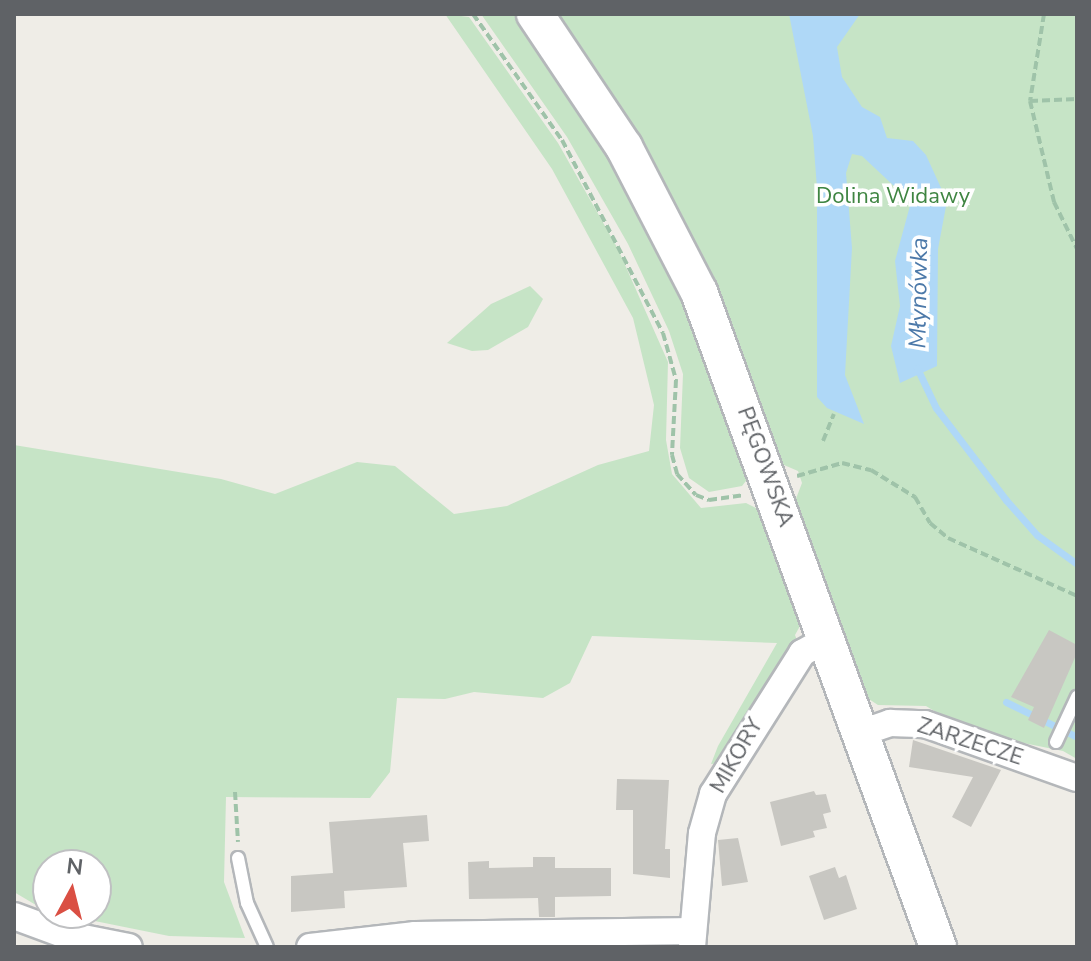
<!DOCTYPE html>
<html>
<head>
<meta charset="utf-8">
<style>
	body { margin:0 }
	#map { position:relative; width:1091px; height:961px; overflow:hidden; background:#efede7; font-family:"Nunito Sans",sans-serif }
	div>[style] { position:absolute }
	.green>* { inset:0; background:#c6e4c6 }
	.water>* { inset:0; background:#afd8f7 }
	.stream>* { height:7px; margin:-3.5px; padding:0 3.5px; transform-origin:3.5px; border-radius:3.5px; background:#afd8f7 }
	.building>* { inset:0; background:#c8c7c2 }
	.path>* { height:4px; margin-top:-2px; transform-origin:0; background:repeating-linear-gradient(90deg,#9fc3a9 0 8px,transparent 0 12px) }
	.roads { filter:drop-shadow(2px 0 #b4b7ba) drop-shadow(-2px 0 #b4b7ba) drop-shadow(0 2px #b4b7ba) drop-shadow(0 -2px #b4b7ba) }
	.service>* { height:12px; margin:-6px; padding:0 6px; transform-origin:6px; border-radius:6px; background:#fff }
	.minor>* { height:26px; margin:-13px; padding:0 13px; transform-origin:13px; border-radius:13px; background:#fff }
	.secondary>* { height:36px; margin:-18px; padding:0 18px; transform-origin:18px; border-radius:18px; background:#fff }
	span { translate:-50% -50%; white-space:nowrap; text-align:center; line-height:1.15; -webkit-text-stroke:7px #fff; paint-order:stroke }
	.park-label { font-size:22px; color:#3f8542 }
	.street-label { font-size:22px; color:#5f6266 }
	.water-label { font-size:24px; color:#4c79a9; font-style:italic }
	.frame { position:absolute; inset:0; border:16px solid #5f6266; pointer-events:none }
	.north { position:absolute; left:32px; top:849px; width:80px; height:80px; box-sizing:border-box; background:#fff; border:2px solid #bfc0c2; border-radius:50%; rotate:7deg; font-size:22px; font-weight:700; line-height:32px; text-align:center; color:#5f6266 }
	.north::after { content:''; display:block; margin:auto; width:28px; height:36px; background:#da4f43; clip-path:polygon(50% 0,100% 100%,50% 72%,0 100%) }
</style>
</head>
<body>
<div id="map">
	<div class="green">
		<i style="clip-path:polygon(445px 14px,469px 17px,558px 143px,618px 249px,668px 362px,666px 440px,672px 474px,701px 508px,746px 503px,758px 509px,800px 626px,795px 635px,798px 643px,721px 763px,711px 764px,718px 746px,777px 643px,592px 636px,570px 683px,543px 698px,474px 692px,445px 699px,397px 698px,390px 772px,370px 798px,226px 797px,224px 882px,245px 938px,169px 936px,55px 913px,96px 913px,96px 865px,48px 865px,46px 911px,14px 892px,14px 445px,221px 479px,275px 494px,357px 462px,395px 466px,454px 514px,507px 506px,598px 465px,649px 451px,654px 405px,633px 318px,552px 169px)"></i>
		<i style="clip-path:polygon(481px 14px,517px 14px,589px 119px,686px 298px,749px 477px,742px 486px,709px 492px,689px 478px,680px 448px,683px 374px,669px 331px,628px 244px,567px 137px)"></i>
		<i style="clip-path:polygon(548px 14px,1077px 14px,1077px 759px,1063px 751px,969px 732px,926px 706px,878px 705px,858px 692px,792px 509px,802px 483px,798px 471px,777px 462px)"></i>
		<i style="clip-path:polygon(530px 286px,543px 299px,528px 327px,488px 350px,472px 351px,447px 343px,491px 304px)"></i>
	</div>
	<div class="water">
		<i style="clip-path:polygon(789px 14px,860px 14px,837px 47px,842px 77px,862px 107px,880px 117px,887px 138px,913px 141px,926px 155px,947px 201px,938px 249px,937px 366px,900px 383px,891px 346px,900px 306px,895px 261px,911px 202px,862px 156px,852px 154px,846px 173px,852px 248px,845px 375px,864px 424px,827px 408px,817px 397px,817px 188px,813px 136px)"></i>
	</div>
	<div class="stream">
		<i style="left:917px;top:368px;width:44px;rotate:64.6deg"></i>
		<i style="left:936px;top:408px;width:116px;rotate:52.7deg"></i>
		<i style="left:1006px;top:500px;width:47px;rotate:48.5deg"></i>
		<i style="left:1037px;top:535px;width:49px;rotate:35.9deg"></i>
		<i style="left:1006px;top:702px;width:79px;rotate:26.2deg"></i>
	</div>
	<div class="building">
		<i style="clip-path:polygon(1049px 630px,1077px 645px,1077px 653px,1044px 728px,1028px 720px,1034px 707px,1011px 697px)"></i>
		<i style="clip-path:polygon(913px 740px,1001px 770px,971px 827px,952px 817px,973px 777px,909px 767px)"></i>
		<i style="clip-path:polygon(617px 779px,669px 780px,665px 849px,670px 849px,670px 878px,633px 874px,633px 810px,616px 810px)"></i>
		<i style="clip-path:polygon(814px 791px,816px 795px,826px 794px,831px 812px,823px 814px,827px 828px,813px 831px,815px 837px,781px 846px,770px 802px)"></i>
		<i style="clip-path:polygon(427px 815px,429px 841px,403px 843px,407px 887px,344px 891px,345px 908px,291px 912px,291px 876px,333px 873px,329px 822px)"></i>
		<i style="clip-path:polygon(738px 838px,748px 882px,722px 886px,718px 840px)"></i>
		<i style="clip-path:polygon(533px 857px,555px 857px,555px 868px,611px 868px,611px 896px,555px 897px,555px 917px,539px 917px,538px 898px,469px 899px,468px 862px,489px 861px,489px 868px,533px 867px)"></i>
		<i style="clip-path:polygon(835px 867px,839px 878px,846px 875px,857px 909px,824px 920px,809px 876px)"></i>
	</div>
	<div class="path">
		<i style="left:473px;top:14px;width:154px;rotate:54.8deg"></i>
		<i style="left:562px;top:140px;width:218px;rotate:62.4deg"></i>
		<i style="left:663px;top:333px;width:49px;rotate:74.5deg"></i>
		<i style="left:676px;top:380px;width:75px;rotate:93.1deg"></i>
		<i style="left:672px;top:455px;width:20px;rotate:75deg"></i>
		<i style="left:677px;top:474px;width:28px;rotate:48deg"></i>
		<i style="left:696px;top:495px;width:14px;rotate:21deg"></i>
		<i style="left:709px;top:500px;width:34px;rotate:-8deg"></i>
		<i style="left:1044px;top:14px;width:88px;rotate:99.1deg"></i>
		<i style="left:1030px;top:101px;width:104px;rotate:76.6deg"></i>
		<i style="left:1054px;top:202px;width:52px;rotate:63.9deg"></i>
		<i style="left:1030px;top:101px;width:47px;rotate:-2.4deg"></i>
		<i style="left:823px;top:441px;width:29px;rotate:-68deg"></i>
		<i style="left:797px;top:476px;width:47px;rotate:-16.1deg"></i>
		<i style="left:842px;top:463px;width:30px;rotate:14deg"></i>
		<i style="left:871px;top:470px;width:52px;rotate:31.5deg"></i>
		<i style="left:915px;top:497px;width:30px;rotate:60deg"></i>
		<i style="left:930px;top:523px;width:23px;rotate:40deg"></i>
		<i style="left:948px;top:538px;width:141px;rotate:24.2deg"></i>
		<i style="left:235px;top:792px;width:50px;rotate:86.6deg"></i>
	</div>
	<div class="roads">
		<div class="service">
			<i style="left:1056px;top:742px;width:50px;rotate:-65deg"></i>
			<i style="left:238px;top:858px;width:46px;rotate:78.7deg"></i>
			<i style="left:247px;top:903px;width:48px;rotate:65.6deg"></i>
		</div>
		<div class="minor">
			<i style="left:861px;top:733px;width:31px;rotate:-19deg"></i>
			<i style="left:890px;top:723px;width:35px;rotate:2deg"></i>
			<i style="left:925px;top:724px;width:161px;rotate:19.6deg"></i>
			<i style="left:14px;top:916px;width:52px;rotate:20.2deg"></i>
			<i style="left:63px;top:934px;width:67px;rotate:11.1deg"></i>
			<i style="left:310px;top:947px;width:106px;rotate:-6.5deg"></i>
			<i style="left:415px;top:935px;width:278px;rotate:-0.8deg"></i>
			<i style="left:692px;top:947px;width:114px;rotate:-85deg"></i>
			<i style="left:702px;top:833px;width:41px;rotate:-74.2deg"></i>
			<i style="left:713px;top:794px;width:167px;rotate:-57.7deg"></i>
			<i style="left:802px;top:653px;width:29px;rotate:-29deg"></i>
		</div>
		<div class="secondary">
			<i style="left:535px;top:14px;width:160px;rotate:56.2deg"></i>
			<i style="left:624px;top:147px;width:163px;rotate:62.7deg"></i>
			<i style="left:699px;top:292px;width:697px;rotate:69.95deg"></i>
		</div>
	</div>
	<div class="park-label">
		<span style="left:893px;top:197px">Dolina Widawy</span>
	</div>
	<div class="street-label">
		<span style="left:765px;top:467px;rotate:70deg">PĘGOWSKA</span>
		<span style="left:970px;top:742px;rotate:18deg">ZARZECZE</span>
		<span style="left:737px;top:756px;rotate:-60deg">MIKORY</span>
	</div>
	<div class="water-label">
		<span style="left:919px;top:293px;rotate:-89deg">Młynówka</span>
	</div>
	<div class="frame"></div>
	<div class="north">N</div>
</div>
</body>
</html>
